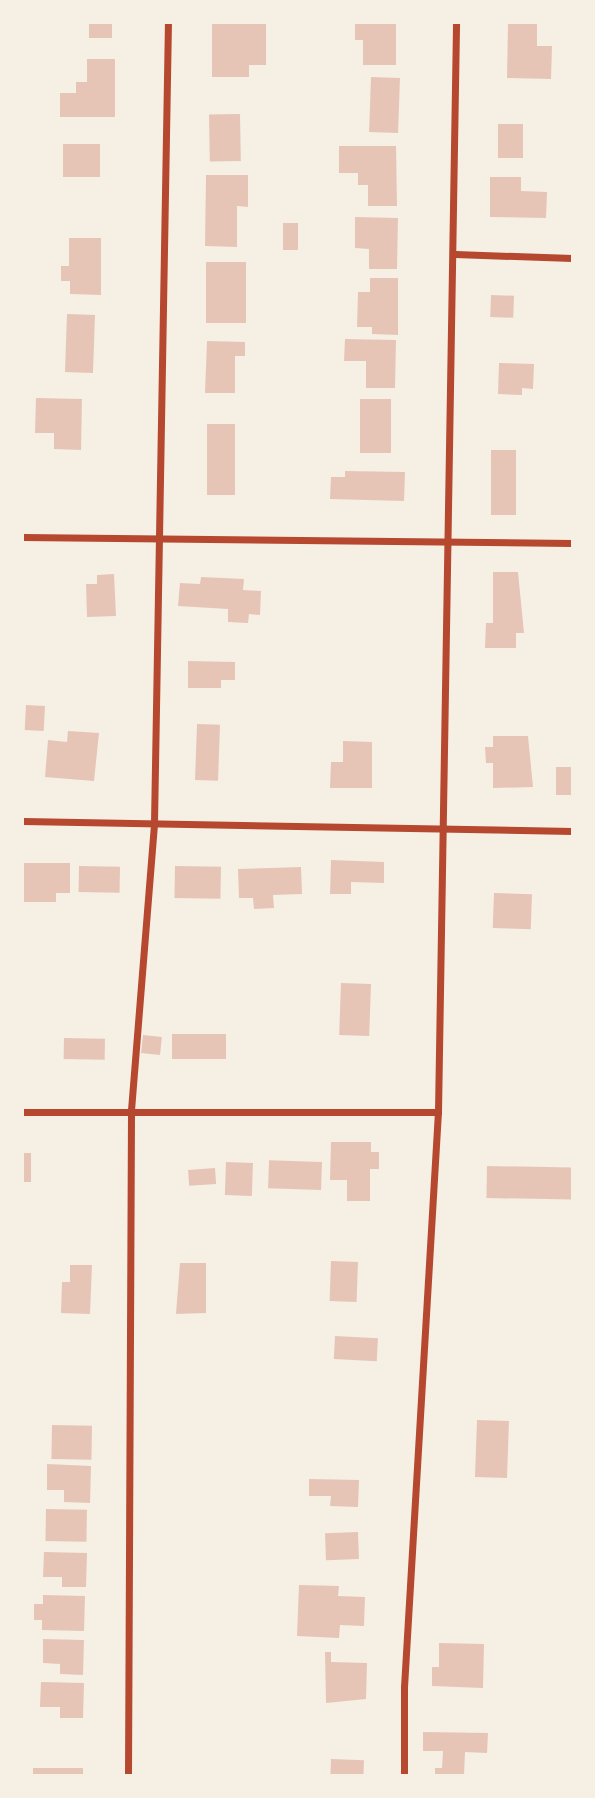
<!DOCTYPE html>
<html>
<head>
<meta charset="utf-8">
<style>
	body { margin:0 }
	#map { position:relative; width:595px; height:1798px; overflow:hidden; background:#f6efe4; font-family:"Work Sans",sans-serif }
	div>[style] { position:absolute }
	.building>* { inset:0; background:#e6c5b7; transform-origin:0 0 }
	.minor>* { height:7px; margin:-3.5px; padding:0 3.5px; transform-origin:3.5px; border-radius:3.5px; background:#b5482f }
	span { translate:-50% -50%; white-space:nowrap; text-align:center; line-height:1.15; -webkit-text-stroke:5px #f6efe4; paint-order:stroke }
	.frame { position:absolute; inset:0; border:24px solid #f6efe4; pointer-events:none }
</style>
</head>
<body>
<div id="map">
	<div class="building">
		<i style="left:89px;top:23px;width:23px;height:15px"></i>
		<i style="clip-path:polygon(212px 23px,266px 23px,266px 65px,249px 65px,249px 77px,212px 77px)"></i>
		<i style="clip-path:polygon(355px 23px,396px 23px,396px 65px,363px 65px,363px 40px,355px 40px)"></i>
		<i style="clip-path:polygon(508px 23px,537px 23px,537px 46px,552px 46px,551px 79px,507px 78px)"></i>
		<i style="clip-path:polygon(87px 59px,115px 59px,115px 117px,60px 117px,60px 93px,76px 93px,76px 82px,87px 82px)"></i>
		<i style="left:371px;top:77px;width:29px;height:55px;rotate:2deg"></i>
		<i style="left:240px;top:114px;width:47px;height:31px;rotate:89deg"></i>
		<i style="left:523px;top:124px;width:34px;height:25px;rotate:90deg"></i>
		<i style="left:100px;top:144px;width:33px;height:37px;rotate:90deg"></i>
		<i style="clip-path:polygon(339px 146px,396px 146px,397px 206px,368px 206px,368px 185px,358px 185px,358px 173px,339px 173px)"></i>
		<i style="clip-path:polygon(206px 175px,248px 175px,248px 207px,237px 206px,237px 247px,205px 246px)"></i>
		<i style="clip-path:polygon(490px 177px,521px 177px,521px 191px,547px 192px,546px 218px,490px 217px)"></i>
		<i style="clip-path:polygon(355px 217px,398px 218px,397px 269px,369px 269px,369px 249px,355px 248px)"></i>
		<i style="left:283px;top:223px;width:15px;height:27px"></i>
		<i style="clip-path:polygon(69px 238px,101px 238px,101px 295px,70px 294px,70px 281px,61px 281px,61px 266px,69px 266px)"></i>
		<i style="left:206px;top:262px;width:40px;height:61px"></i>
		<i style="clip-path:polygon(370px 278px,398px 278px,398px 335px,372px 334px,372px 327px,357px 327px,358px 292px,370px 292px)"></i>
		<i style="left:491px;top:295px;width:23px;height:22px;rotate:2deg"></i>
		<i style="left:67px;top:314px;width:28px;height:58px;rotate:2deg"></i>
		<i style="clip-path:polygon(345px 339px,396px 340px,395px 388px,366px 388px,366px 361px,344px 361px)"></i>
		<i style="clip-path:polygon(207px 341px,245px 342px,245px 356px,235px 356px,235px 393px,205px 393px)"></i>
		<i style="clip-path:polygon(499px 363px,534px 364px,533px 389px,522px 388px,522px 395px,498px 394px)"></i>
		<i style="clip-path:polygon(36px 398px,82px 399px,81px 450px,54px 449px,54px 433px,35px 433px)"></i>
		<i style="left:360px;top:399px;width:31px;height:54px"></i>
		<i style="left:207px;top:424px;width:28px;height:71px"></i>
		<i style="left:491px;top:450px;width:25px;height:65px"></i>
		<i style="clip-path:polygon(345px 471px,405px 472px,404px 501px,330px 499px,331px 477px,345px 477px)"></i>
		<i style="clip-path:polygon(493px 572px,518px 572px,524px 633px,516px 633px,516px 648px,485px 648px,486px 623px,493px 623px)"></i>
		<i style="clip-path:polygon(114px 574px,116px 616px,87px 617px,86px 584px,97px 584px,97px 575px)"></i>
		<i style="clip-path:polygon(201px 577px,244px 579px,243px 590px,261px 591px,260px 615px,249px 614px,248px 623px,228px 622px,228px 609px,178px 606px,180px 583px,200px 584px)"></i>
		<i style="clip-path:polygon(188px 661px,235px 662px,235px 680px,221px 680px,221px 688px,188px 688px)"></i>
		<i style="left:26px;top:705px;width:19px;height:25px;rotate:3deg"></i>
		<i style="left:197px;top:724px;width:23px;height:56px;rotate:2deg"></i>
		<i style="clip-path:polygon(68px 731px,99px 733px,94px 781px,45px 777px,48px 740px,67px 742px)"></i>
		<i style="clip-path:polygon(493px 736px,528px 736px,533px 787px,493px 788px,493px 763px,486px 763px,485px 747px,493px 747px)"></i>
		<i style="clip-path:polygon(343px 741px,372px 742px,372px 788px,330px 788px,331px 762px,343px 762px)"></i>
		<i style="left:556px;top:767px;width:16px;height:28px"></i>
		<i style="clip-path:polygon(331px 860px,384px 862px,384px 883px,351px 882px,351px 894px,330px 894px)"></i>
		<i style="clip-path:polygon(23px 863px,70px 863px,70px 893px,56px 893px,56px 902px,23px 902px)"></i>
		<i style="left:79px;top:866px;width:41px;height:26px;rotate:1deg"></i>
		<i style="left:175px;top:866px;width:46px;height:32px;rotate:1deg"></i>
		<i style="clip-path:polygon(301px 867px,302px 894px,273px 895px,274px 908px,254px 909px,253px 898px,239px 898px,238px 869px)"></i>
		<i style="left:494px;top:893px;width:38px;height:35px;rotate:2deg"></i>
		<i style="left:341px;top:983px;width:30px;height:52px;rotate:2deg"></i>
		<i style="left:172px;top:1034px;width:54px;height:25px"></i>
		<i style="left:143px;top:1035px;width:19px;height:18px;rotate:6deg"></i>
		<i style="left:64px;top:1038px;width:41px;height:21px;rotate:1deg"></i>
		<i style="clip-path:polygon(331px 1142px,371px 1142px,371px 1152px,379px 1152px,379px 1169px,370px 1169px,370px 1201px,347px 1201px,347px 1180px,330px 1180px)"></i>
		<i style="left:23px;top:1153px;width:8px;height:29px"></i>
		<i style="left:226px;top:1162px;width:27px;height:33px;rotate:2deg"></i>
		<i style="left:322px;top:1162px;width:28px;height:53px;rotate:92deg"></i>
		<i style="left:487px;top:1166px;width:85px;height:32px;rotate:1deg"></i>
		<i style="left:215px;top:1168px;width:16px;height:27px;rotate:86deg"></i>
		<i style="left:331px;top:1261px;width:27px;height:40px;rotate:2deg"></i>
		<i style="clip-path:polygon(180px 1263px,206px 1263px,206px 1313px,176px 1314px)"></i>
		<i style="clip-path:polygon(70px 1265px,92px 1265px,90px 1314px,61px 1313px,62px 1282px,70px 1282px)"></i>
		<i style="left:335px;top:1336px;width:43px;height:23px;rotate:3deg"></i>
		<i style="left:477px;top:1420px;width:32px;height:57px;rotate:2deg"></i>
		<i style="left:52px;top:1425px;width:40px;height:34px;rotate:1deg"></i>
		<i style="clip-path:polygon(47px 1464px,91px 1466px,90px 1503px,64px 1502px,64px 1490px,47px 1490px)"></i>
		<i style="clip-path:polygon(309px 1479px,359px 1480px,358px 1507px,330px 1506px,331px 1496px,309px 1496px)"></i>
		<i style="left:46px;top:1509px;width:41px;height:32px;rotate:1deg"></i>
		<i style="left:358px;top:1532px;width:27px;height:33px;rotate:88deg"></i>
		<i style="clip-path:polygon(44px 1552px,87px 1553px,86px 1587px,62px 1587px,62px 1577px,43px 1577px)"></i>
		<i style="clip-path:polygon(299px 1585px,339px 1586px,338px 1596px,365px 1597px,364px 1626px,340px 1625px,339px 1638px,297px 1636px)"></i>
		<i style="clip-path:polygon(43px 1595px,85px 1596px,84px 1631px,42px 1630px,42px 1620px,34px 1620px,34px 1604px,43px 1604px)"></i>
		<i style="clip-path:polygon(43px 1639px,84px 1640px,83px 1675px,60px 1674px,60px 1664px,43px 1663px)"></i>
		<i style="clip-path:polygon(439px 1643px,484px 1644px,483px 1688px,432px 1686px,432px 1667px,439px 1667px)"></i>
		<i style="clip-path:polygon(325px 1652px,331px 1652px,331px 1662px,367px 1663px,366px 1699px,326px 1703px)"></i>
		<i style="clip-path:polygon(41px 1682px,84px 1683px,83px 1718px,60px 1718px,60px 1707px,40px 1707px)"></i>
		<i style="clip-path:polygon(423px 1732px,488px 1733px,487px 1753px,465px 1752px,464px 1775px,435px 1775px,435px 1768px,442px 1768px,443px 1751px,423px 1751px)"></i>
		<i style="left:331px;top:1759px;width:33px;height:16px;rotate:2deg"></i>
		<i style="left:33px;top:1768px;width:50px;height:7px"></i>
	</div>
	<div class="minor">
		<i style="left:455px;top:254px;width:117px;rotate:2deg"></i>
		<i style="left:23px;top:537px;width:549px;rotate:0.63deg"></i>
		<i style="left:23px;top:821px;width:549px;rotate:1.04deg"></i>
		<i style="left:23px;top:1112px;width:415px"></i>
		<i style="left:128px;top:1775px;width:665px;rotate:-89.74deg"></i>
		<i style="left:131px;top:1110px;width:288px;rotate:-85.4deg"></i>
		<i style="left:154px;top:823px;width:800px;rotate:-89deg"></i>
		<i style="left:404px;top:1775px;width:88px;rotate:-90deg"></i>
		<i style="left:404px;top:1687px;width:576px;rotate:-86.62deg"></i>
		<i style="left:438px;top:1112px;width:1089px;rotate:-89.05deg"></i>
	</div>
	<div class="frame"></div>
</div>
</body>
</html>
